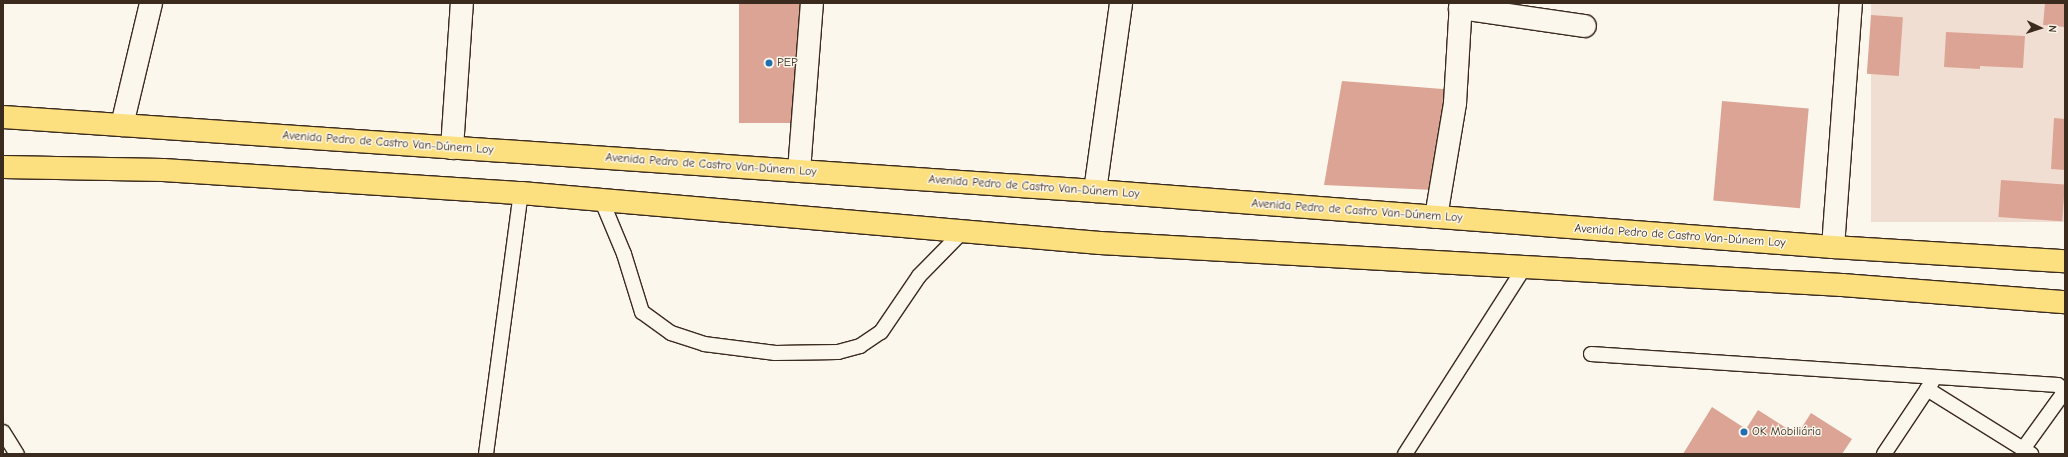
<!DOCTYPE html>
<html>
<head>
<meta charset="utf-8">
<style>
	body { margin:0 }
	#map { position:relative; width:2068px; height:457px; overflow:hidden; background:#fbf7ec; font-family:"Comic Neue",sans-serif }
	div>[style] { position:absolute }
	.built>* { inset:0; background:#f1ded2; transform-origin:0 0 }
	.building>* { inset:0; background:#dba494; transform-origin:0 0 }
	.roads { filter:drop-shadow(1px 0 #3b2a1e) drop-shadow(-1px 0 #3b2a1e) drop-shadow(0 1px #3b2a1e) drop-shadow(0 -1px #3b2a1e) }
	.lane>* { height:14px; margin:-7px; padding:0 7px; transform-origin:7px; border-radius:7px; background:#fbf7ec }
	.street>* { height:22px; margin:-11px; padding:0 11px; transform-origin:11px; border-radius:11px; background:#fbf7ec }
	.highway>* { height:22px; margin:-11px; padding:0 11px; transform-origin:11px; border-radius:11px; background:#fce080 }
	.dots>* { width:11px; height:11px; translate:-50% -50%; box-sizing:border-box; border:2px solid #fbf7ec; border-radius:50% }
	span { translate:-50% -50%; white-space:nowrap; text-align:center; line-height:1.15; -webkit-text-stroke:3px #fbf7ec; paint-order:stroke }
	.poi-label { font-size:12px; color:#3b2a1e }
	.left { translate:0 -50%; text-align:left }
	.street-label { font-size:12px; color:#3b2a1e }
	.frame { position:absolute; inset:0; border:4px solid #3b2a1e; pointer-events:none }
	.north { position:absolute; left:2020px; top:8px; width:40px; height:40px; -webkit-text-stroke:3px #fbf7ec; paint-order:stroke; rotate:94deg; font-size:11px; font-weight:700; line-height:16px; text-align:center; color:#3b2a1e }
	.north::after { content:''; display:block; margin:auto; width:14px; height:18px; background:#3b2a1e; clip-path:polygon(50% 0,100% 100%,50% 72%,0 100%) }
</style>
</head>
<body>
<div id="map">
	<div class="built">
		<i style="left:1871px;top:3px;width:194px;height:219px"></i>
	</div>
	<div class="building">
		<i style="left:739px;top:3px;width:71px;height:120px"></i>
		<i style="clip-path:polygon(2045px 3px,2065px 3px,2065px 27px,2043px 25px)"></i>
		<i style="left:1871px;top:15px;width:32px;height:59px;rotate:4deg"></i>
		<i style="clip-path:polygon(1946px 32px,2025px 36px,2023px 68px,1980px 66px,1980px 69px,1944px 67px)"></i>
		<i style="clip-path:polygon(1342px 81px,1455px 90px,1434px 190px,1324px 185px)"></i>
		<i style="left:1722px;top:101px;width:87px;height:100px;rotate:5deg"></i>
		<i style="clip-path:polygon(2054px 118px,2065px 119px,2065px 170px,2051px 169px)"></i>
		<i style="left:2001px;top:180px;width:64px;height:37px;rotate:4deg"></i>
		<i style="clip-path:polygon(1712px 407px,1746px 429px,1758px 410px,1797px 435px,1811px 413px,1852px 439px,1842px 454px,1683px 454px)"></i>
	</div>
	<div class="roads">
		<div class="lane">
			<i style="left:601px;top:199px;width:60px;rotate:67.3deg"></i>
			<i style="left:624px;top:254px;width:61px;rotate:72.8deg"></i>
			<i style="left:642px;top:312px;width:36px;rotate:36deg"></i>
			<i style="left:671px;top:333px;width:35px;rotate:18deg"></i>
			<i style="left:704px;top:344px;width:72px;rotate:7.2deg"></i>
			<i style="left:775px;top:353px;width:63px;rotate:-0.9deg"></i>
			<i style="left:838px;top:352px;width:23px;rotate:-15deg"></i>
			<i style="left:860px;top:346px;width:25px;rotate:-34deg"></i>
			<i style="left:881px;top:332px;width:68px;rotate:-55.8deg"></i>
			<i style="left:919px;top:276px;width:64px;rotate:-45.6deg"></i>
			<i style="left:1591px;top:354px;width:468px;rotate:3.8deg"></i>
			<i style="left:2058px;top:385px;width:7px;rotate:45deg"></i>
			<i style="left:2063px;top:390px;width:5px;rotate:101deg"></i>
			<i style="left:2062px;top:395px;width:67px;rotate:125.8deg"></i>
			<i style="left:1927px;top:389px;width:123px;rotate:32deg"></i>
			<i style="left:3px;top:432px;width:26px;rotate:58deg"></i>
			<i style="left:486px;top:454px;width:263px;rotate:-82.4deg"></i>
			<i style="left:1405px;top:454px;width:221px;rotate:-57.4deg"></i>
			<i style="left:1884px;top:454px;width:87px;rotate:-56.3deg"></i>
		</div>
		<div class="street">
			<i style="left:1460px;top:8px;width:126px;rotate:8.2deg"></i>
			<i style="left:122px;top:125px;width:125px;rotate:-76.6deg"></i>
			<i style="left:452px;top:148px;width:145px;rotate:-86.1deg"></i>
			<i style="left:799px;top:171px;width:169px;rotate:-85.6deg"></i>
			<i style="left:1095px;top:191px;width:190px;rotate:-82.1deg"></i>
			<i style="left:1436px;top:217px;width:116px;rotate:-80.5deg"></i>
			<i style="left:1455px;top:103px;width:100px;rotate:-86.6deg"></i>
			<i style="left:1833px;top:247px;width:245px;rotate:-85.8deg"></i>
		</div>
		<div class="highway">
			<i style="left:3px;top:117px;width:1095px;rotate:3.88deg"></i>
			<i style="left:1095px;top:191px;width:740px;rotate:4.34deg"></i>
			<i style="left:1833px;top:247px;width:232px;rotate:3.5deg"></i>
			<i style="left:3px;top:167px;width:160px;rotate:1.1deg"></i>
			<i style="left:163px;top:170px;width:359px;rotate:3.7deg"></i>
			<i style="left:521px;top:193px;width:581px;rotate:4.94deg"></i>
			<i style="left:1100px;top:243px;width:743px;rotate:3.24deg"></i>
			<i style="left:1842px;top:285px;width:224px;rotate:4.4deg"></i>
		</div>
	</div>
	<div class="dots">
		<i style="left:769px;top:63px;background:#1f6fb2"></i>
		<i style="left:1744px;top:432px;background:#1f6fb2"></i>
	</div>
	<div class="poi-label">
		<span class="left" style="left:777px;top:63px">PEP</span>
		<span class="left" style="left:1752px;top:432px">OK Mobiliária</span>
	</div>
	<div class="street-label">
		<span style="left:388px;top:143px;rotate:4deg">Avenida Pedro de Castro Van-Dúnem Loy</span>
		<span style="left:711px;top:165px;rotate:4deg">Avenida Pedro de Castro Van-Dúnem Loy</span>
		<span style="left:1034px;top:187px;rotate:4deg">Avenida Pedro de Castro Van-Dúnem Loy</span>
		<span style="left:1357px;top:211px;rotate:4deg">Avenida Pedro de Castro Van-Dúnem Loy</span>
		<span style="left:1680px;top:236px;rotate:4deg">Avenida Pedro de Castro Van-Dúnem Loy</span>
	</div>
	<div class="frame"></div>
	<div class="north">N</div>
</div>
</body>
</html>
